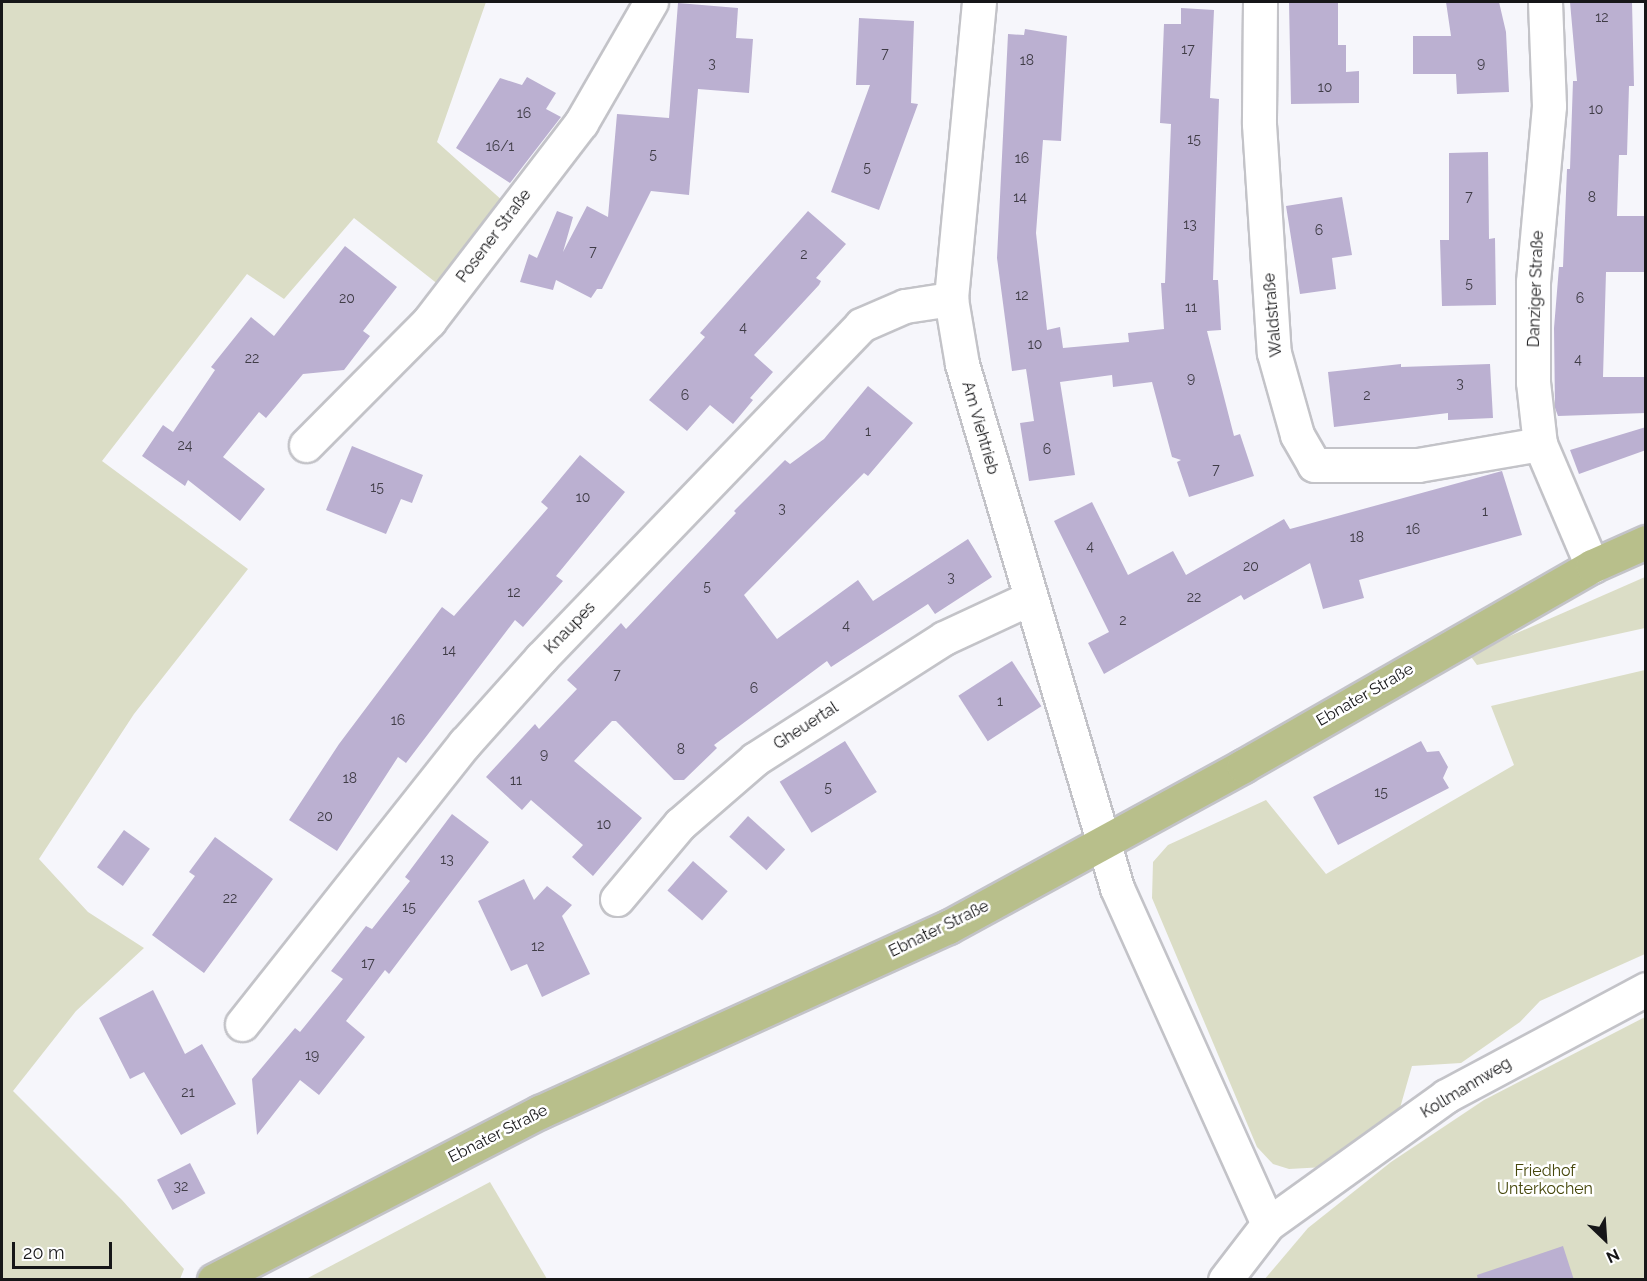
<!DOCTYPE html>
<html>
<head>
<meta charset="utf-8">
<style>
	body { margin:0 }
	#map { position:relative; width:1647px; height:1281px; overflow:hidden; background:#f6f6fb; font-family:Raleway,sans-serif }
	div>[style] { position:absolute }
	.green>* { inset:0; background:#dbddc6 }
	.building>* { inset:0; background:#bbb0d1; transform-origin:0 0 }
	.roads { filter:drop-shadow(2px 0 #c3c3c8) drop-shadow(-2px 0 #c3c3c8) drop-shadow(0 2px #c3c3c8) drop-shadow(0 -2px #c3c3c8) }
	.minor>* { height:33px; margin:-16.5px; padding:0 16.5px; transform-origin:16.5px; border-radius:16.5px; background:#fff }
	.major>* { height:33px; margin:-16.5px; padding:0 16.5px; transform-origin:16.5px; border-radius:16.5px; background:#b8bf8b }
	span { translate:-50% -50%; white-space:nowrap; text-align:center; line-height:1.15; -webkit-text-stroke:5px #fff; paint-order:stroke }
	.number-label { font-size:14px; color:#3f3c46 }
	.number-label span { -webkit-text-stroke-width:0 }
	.street-label { font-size:16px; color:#161618 }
	.park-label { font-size:16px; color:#46470b }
	.frame { position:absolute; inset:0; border:3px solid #161618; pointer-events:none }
	.north { position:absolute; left:1575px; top:1209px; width:60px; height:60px; -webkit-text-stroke:4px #fff; paint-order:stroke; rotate:155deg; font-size:16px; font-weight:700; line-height:24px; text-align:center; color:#161618 }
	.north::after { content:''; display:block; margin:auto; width:21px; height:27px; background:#161618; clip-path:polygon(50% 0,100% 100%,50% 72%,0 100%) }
	.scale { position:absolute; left:12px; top:1242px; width:100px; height:27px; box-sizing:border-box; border:3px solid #161618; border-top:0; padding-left:8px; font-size:18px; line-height:21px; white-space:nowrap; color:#161618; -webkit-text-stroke:4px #fff; paint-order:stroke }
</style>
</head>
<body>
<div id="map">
	<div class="green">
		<i style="clip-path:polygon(2px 2px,486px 2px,437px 142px,504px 202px,439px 285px,354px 218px,284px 299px,247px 274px,102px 461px,248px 569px,134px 714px,39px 859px,88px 912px,144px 948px,76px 1011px,13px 1091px,122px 1200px,184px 1269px,180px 1279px,2px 1279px)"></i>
		<i style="clip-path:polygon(1645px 577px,1645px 628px,1477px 665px,1469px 654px)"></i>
		<i style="clip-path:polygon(1645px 670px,1645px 954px,1540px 1001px,1520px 1022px,1461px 1063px,1412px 1066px,1396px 1122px,1325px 1167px,1289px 1169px,1273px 1164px,1257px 1147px,1152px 898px,1153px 862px,1168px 845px,1266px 800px,1326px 874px,1514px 765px,1491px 706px)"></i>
		<i style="clip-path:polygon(1645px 1017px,1645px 1279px,1264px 1280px,1308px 1228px,1391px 1162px,1484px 1100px)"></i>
		<i style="clip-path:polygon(490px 1182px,547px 1279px,306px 1279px)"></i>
	</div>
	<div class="building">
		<i style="clip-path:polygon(1289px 2px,1338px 2px,1338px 45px,1346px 45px,1346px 72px,1359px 71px,1359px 103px,1291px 104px)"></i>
		<i style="clip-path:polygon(1446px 2px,1499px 2px,1506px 32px,1509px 92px,1457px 94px,1456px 74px,1413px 74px,1413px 36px,1451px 36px)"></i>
		<i style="clip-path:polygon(1570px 2px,1632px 2px,1634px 86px,1629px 86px,1627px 155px,1619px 155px,1617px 216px,1645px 216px,1646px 272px,1606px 272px,1603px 377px,1646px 377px,1646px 413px,1558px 416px,1555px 408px,1554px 328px,1559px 267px,1563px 267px,1567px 169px,1570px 169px,1573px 81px,1577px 81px)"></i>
		<i style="clip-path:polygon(678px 3px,738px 8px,736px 38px,753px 39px,749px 93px,698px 89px,689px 195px,651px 191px,602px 289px,597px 289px,591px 298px,556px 280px,553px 290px,520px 282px,529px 254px,537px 258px,557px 211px,573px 217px,563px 252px,587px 206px,608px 217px,617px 114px,669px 118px)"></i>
		<i style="clip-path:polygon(1181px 8px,1214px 10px,1210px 98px,1219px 99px,1213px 280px,1218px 280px,1221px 330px,1207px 331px,1234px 436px,1240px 434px,1254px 476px,1189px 497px,1177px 462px,1181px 460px,1172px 457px,1152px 382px,1113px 387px,1112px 375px,1060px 382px,1075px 475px,1029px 481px,1020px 423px,1034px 421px,1026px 369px,1012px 371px,997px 258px,1008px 34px,1024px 35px,1025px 29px,1067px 36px,1061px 141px,1043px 140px,1036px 233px,1047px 330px,1060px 327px,1063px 348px,1129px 342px,1128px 333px,1164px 329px,1161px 283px,1165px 283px,1171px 124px,1160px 123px,1164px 24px,1181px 24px)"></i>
		<i style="clip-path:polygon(859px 18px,914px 21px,911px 103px,918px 104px,879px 210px,831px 192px,870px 85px,856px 85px)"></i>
		<i style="clip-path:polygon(527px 77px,556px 93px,546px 109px,561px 117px,510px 183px,456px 148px,500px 78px,522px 85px)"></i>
		<i style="clip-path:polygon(1488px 152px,1489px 239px,1495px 238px,1496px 305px,1442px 306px,1440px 240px,1449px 240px,1449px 153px)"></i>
		<i style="clip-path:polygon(1342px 197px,1352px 255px,1332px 258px,1336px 289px,1300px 294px,1286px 206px)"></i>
		<i style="clip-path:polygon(808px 211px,846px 244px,816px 278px,821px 281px,819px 285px,754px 355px,773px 372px,750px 398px,753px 400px,733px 424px,710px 405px,687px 431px,649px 400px,705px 337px,700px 333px)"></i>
		<i style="clip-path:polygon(345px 246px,397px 287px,363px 331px,370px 336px,344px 370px,303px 374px,266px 418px,259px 412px,223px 457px,265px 489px,240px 521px,188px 480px,185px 486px,142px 456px,163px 425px,173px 432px,215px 370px,211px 367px,251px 317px,274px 336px)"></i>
		<i style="clip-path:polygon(1401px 364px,1401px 367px,1490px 364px,1493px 418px,1448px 420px,1448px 413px,1334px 427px,1328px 372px)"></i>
		<i style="clip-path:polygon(868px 386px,913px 423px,868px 476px,864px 473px,744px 595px,777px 639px,858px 580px,873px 601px,968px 539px,992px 577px,935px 614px,928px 604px,831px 667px,827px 661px,714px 745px,717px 748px,684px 780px,674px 780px,616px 721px,612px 721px,574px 761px,642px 818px,593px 876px,572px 857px,583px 845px,531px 800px,522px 810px,486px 777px,535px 724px,539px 729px,577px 689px,567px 680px,621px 623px,626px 629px,736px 513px,734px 511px,785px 460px,790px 464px,824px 439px)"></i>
		<i style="clip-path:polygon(1646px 427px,1646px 450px,1579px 474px,1570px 450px)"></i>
		<i style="clip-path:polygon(352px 446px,423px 475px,412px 503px,401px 499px,386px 534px,326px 510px)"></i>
		<i style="clip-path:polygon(580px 455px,625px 492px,556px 576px,563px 581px,523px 627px,515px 620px,406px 763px,398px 757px,337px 851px,289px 820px,339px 744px,442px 607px,454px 616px,548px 508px,541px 502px)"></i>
		<i style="clip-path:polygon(1502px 471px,1522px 535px,1359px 580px,1364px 598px,1323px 609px,1310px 563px,1244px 600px,1241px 595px,1104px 674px,1088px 643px,1109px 632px,1054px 521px,1092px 502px,1128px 575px,1173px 551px,1186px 575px,1284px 519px,1290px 529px)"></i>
		<i style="left:1012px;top:661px;width:54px;height:64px;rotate:57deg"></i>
		<i style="left:845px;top:741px;width:60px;height:77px;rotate:58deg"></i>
		<i style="clip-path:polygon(1421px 741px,1427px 752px,1439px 751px,1448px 767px,1443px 778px,1449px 788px,1338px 845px,1313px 797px)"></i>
		<i style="clip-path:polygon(452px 814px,489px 842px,389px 974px,385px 970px,346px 1021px,365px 1037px,319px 1095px,300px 1080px,257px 1135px,252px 1079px,295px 1028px,300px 1032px,343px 979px,331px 971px,366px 926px,372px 929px,410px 881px,405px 877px)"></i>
		<i style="left:748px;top:816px;width:50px;height:28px;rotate:42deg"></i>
		<i style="left:124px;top:830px;width:32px;height:46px;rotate:36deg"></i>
		<i style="clip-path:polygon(215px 837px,273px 879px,204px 973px,152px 935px,195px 876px,189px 872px)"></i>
		<i style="left:693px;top:861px;width:46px;height:39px;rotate:41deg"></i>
		<i style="clip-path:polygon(524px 879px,534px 900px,547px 886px,572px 905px,562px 916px,590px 974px,542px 997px,527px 964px,511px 971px,478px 901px)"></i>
		<i style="clip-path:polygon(153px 990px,185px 1054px,202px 1044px,236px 1104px,181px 1135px,144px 1072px,130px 1079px,99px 1018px)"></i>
		<i style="left:190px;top:1163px;width:34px;height:37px;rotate:63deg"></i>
		<i style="clip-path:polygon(1563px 1246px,1574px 1280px,1478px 1280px,1477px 1275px)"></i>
	</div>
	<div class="roads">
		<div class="minor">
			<i style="left:979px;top:2px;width:298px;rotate:95.4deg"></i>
			<i style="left:951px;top:299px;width:66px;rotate:80.4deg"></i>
			<i style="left:962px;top:364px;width:546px;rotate:73.52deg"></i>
			<i style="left:1117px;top:888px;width:368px;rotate:65.8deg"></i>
			<i style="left:1260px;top:2px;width:122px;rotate:90.5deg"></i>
			<i style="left:1259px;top:124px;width:229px;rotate:86.3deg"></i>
			<i style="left:1274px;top:353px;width:85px;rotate:74.3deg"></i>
			<i style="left:1297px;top:435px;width:34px;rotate:60deg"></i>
			<i style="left:1314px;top:465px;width:104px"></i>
			<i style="left:1418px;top:465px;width:124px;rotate:-9.8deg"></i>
			<i style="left:1545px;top:2px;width:104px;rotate:87.8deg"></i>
			<i style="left:1549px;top:106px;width:177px;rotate:95.2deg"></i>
			<i style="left:1533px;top:282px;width:100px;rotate:90deg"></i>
			<i style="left:1533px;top:382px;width:62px;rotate:83.6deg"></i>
			<i style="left:1540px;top:444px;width:133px;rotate:66.9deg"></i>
			<i style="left:306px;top:445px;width:175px;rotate:-45.2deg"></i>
			<i style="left:429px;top:321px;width:250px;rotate:-52.5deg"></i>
			<i style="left:581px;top:123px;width:140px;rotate:-60deg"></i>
			<i style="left:617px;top:899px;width:98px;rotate:-50deg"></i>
			<i style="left:680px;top:824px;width:99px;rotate:-40.9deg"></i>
			<i style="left:755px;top:759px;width:224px;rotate:-32.6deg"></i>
			<i style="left:944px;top:638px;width:95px;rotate:-24.9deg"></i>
			<i style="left:242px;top:1024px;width:359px;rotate:-51.6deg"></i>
			<i style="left:465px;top:743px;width:114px;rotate:-48.2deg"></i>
			<i style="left:541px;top:658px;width:462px;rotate:-46.1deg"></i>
			<i style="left:861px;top:325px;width:48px;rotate:-23.4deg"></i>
			<i style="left:905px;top:306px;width:47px;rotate:-8.7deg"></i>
			<i style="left:1225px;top:1280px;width:71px;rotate:-52.5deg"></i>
			<i style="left:1268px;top:1224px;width:219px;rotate:-35.7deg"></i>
			<i style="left:1446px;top:1096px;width:227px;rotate:-28.1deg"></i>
		</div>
		<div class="major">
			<i style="left:214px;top:1280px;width:367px;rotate:-27.3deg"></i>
			<i style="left:540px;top:1112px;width:448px;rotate:-24.4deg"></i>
			<i style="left:948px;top:927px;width:336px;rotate:-28.6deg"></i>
			<i style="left:1243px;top:766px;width:402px;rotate:-29.8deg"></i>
			<i style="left:1592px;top:566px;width:59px;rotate:-24deg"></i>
		</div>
	</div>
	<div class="number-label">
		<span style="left:1602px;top:17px">12</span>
		<span style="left:1188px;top:49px">17</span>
		<span style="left:885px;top:53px">7</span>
		<span style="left:1027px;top:60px">18</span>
		<span style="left:712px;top:63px">3</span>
		<span style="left:1481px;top:63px">9</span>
		<span style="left:1325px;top:87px">10</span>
		<span style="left:1596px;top:109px">10</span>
		<span style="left:524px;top:113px">16</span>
		<span style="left:1194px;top:139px">15</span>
		<span style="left:500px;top:146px">16/1</span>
		<span style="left:653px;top:154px">5</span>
		<span style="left:1022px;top:158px">16</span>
		<span style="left:867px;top:167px">5</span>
		<span style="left:1469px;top:196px">7</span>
		<span style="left:1020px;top:197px">14</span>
		<span style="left:1592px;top:197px">8</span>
		<span style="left:1190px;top:224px">13</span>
		<span style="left:1319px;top:230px">6</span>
		<span style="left:593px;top:251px">7</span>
		<span style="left:804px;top:254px">2</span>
		<span style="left:1469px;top:283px">5</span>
		<span style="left:1022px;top:295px">12</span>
		<span style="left:347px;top:298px">20</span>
		<span style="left:1580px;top:298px">6</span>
		<span style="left:1191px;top:307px">11</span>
		<span style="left:743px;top:327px">4</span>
		<span style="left:1035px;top:344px">10</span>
		<span style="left:252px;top:358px">22</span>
		<span style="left:1578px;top:359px">4</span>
		<span style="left:1191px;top:378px">9</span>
		<span style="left:1460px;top:383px">3</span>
		<span style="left:685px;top:395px">6</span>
		<span style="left:1367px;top:395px">2</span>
		<span style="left:868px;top:431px">1</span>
		<span style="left:185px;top:445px">24</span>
		<span style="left:1047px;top:449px">6</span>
		<span style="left:1216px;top:469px">7</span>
		<span style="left:377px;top:487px">15</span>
		<span style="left:583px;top:497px">10</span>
		<span style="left:782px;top:508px">3</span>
		<span style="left:1485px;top:511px">1</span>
		<span style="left:1413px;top:529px">16</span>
		<span style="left:1357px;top:537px">18</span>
		<span style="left:1090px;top:546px">4</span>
		<span style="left:1251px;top:566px">20</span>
		<span style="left:951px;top:577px">3</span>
		<span style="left:707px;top:586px">5</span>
		<span style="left:514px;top:592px">12</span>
		<span style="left:1194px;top:597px">22</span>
		<span style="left:1123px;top:620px">2</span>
		<span style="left:846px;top:625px">4</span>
		<span style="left:449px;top:650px">14</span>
		<span style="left:617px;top:674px">7</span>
		<span style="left:754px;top:688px">6</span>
		<span style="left:1000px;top:701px">1</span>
		<span style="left:398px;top:720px">16</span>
		<span style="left:681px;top:749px">8</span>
		<span style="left:544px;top:754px">9</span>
		<span style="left:350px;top:778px">18</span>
		<span style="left:516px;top:780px">11</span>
		<span style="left:828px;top:787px">5</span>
		<span style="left:1381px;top:792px">15</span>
		<span style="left:325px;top:816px">20</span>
		<span style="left:604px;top:824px">10</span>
		<span style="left:447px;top:859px">13</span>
		<span style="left:230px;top:898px">22</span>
		<span style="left:409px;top:907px">15</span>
		<span style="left:538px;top:946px">12</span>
		<span style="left:368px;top:963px">17</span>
		<span style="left:312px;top:1055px">19</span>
		<span style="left:188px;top:1092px">21</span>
		<span style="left:181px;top:1186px">32</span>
	</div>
	<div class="street-label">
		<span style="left:494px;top:236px;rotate:-53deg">Posener Straße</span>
		<span style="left:1536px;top:289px;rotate:-88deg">Danziger Straße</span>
		<span style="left:1273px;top:315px;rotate:-95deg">Waldstraße</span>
		<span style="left:980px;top:428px;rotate:74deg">Am Viehtrieb</span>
		<span style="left:570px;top:628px;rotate:-46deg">Knaupes</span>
		<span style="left:1365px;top:695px;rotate:-30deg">Ebnater Straße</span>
		<span style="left:806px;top:726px;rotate:-33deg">Gheuertal</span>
		<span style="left:939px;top:929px;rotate:-26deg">Ebnater Straße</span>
		<span style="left:1466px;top:1088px;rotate:-31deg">Kollmannweg</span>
		<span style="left:498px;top:1134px;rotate:-27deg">Ebnater Straße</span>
	</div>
	<div class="park-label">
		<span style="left:1545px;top:1180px">Friedhof<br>Unterkochen</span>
	</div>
	<div class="frame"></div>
	<div class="north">N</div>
	<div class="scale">20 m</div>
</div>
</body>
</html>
